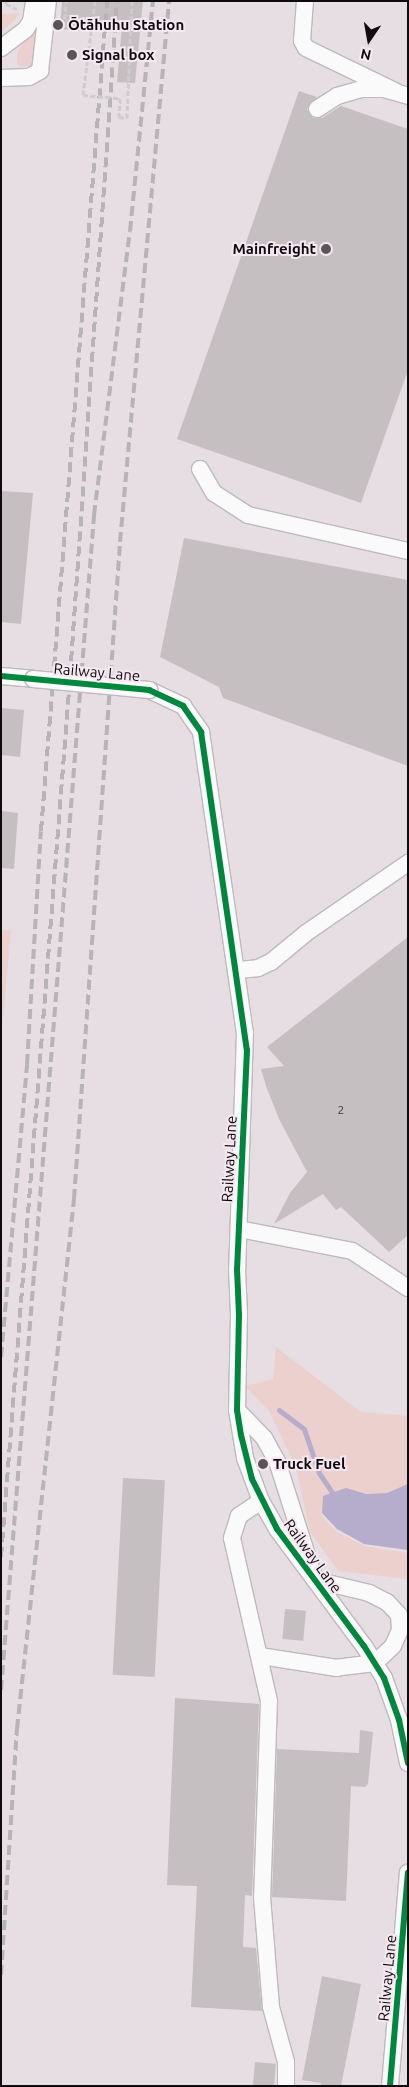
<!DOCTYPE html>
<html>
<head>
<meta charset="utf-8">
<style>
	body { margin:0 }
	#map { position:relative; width:409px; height:2087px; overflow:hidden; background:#e6dee2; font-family:Ubuntu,sans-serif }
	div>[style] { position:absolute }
	.green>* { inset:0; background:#ebd0ce }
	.water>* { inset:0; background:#b6accc }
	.stream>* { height:5px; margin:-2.5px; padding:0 2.5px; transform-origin:2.5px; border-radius:2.5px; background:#b6accc }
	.building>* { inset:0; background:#c6bfc2; transform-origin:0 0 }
	.path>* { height:3px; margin-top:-1.5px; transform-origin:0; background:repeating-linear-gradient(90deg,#cfccce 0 5px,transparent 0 7.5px) }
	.roads { filter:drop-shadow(1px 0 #bfb9bc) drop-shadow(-1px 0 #bfb9bc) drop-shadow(0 1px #bfb9bc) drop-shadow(0 -1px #bfb9bc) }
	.minor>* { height:16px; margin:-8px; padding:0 8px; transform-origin:8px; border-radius:8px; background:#fbfafb }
	.rail>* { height:4px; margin-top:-2px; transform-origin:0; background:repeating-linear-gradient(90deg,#b6b4b5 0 10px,transparent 0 15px) }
	.path-bridge>* { height:3px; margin-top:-1.5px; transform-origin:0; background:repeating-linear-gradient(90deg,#cfccce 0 5px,transparent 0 7.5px) }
	.bridges { filter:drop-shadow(1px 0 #bfb9bc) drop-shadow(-1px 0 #bfb9bc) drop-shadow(0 1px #bfb9bc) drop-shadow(0 -1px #bfb9bc) }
	.minor-bridge>* { height:16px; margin:-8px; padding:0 8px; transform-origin:8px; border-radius:8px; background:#fbfafb }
	.cycleway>* { height:6px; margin:-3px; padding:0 3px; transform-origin:3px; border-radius:3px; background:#00873e }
	.dots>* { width:14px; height:14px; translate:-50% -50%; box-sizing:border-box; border:2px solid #f6e8f0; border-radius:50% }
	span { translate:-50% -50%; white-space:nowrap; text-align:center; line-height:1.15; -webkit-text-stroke:4px #f6e8f0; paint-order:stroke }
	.number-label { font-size:12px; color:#3d373a }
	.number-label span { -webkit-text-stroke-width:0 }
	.poi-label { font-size:15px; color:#0f0a0d; font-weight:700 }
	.left { translate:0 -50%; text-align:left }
	.right { translate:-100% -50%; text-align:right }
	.street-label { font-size:15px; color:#0f0a0d }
	.frame { position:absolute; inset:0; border:2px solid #0f0a0d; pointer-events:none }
	.north { position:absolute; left:344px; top:15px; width:50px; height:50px; -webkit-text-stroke:4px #f6e8f0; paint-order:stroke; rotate:192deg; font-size:14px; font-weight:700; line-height:20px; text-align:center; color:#0f0a0d }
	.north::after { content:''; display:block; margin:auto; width:18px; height:22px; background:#0f0a0d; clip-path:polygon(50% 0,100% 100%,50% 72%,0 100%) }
</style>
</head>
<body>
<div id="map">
	<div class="green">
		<i style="clip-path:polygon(19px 13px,15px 20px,1px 32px,1px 14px)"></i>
		<i style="clip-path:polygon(35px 25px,39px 25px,35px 65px,21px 67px,17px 64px,17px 53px)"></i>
		<i style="clip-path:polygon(3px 929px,11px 931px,1px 1039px,1px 936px)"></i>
		<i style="clip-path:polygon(276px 1347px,361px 1412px,408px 1416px,408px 1550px,364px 1544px,337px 1529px,322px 1513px,322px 1504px,321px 1515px,337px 1532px,365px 1546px,408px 1553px,408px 1579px,338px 1571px,310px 1532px,296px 1468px,269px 1411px,245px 1386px,273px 1379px)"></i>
	</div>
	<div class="water">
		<i style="clip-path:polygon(408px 1484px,408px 1550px,364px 1544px,337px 1529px,322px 1513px,323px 1496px,346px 1488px,366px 1494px,387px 1493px)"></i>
	</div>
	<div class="stream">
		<i style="left:279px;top:1410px;width:31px;rotate:37deg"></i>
		<i style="left:304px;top:1429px;width:46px;rotate:71.2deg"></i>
		<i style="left:319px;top:1473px;width:29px;rotate:56deg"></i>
	</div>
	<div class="building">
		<i style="clip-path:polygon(62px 1px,143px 1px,135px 83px,117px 82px,122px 26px,80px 23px,79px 31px,60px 29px)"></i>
		<i style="clip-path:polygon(299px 91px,317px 97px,307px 109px,313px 118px,322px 118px,341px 106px,408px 129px,408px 370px,361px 503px,177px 439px)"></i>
		<i style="clip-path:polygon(1px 491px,33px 493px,21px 624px,1px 622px)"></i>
		<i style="clip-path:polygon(184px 538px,408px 580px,408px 766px,223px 698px,219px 687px,160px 657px)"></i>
		<i style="clip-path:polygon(1px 708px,24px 710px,20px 757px,1px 755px)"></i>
		<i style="clip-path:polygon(1px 811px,18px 813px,14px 869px,1px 868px)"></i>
		<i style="clip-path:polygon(408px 937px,408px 1235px,389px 1252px,341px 1207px,336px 1210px,323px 1194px,274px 1224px,290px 1193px,307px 1172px,279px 1119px,266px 1086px,261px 1069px,284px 1066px,267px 1047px)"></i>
		<i style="left:123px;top:1478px;width:42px;height:197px;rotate:3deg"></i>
		<i style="left:285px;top:1609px;width:21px;height:30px;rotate:5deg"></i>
		<i style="clip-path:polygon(175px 1698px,259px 1704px,252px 1896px,245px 1895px,243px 1947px,256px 1948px,262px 2011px,191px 2007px,197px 1886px,167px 1885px)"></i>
		<i style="clip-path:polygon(360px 1730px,373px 1732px,368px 1784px,365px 1787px,351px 1786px,346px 1901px,272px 1897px,277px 1749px,359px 1753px)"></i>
		<i style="clip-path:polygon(322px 1976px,361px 1984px,341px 2086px,320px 2086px,321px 2083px,302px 2080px)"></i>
		<i style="left:255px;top:2062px;width:21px;height:24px;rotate:5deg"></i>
	</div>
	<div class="path">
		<i style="left:6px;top:1px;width:3px;rotate:90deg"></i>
		<i style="left:6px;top:4px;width:12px;rotate:24deg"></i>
		<i style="left:64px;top:26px;width:25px;rotate:-85deg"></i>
		<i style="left:83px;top:95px;width:95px;rotate:-82.7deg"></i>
		<i style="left:120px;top:98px;width:19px;rotate:93deg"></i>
		<i style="left:119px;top:117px;width:8px;rotate:7deg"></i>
		<i style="left:127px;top:118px;width:117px;rotate:-87.6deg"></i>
	</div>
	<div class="roads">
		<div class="minor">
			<i style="left:305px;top:1px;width:40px;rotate:94.3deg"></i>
			<i style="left:302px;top:41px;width:8px;rotate:60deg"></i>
			<i style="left:306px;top:48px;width:99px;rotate:25.8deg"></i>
			<i style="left:1px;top:48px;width:31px;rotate:-37deg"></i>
			<i style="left:26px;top:29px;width:9px;rotate:-58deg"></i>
			<i style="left:31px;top:21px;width:20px;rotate:-81deg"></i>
			<i style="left:1px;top:78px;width:28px;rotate:-2deg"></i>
			<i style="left:29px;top:77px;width:13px;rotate:-29deg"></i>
			<i style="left:40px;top:71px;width:70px;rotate:-83.5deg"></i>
			<i style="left:317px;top:109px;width:24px;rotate:-33deg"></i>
			<i style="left:337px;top:96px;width:26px;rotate:-16deg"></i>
			<i style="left:362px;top:89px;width:22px"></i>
			<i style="left:384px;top:89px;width:25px;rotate:16deg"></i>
			<i style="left:200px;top:469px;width:28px;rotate:60deg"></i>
			<i style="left:214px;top:493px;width:40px;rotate:32.9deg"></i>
			<i style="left:248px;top:515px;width:164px;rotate:12.7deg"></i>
			<i style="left:1px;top:676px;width:32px;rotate:5deg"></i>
			<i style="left:149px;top:690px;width:38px;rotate:25deg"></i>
			<i style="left:183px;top:706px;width:32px;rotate:55deg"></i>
			<i style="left:201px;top:732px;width:304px;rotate:81.7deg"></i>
			<i style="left:245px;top:1033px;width:236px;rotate:91.9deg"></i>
			<i style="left:237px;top:1269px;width:45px;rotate:87.5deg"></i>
			<i style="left:239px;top:1314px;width:96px;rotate:91.2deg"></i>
			<i style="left:237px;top:1410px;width:49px;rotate:80.5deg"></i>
			<i style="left:245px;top:1458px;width:46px;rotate:69.6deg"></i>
			<i style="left:261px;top:1501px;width:32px;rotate:60deg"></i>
			<i style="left:277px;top:1529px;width:146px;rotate:53.4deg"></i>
			<i style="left:364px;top:1646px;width:38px;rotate:58deg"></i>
			<i style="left:384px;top:1678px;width:45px;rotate:70.3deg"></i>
			<i style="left:399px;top:1720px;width:44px;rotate:78.2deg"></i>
			<i style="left:237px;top:970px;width:21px;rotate:-5deg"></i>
			<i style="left:258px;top:968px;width:14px;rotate:-25deg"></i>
			<i style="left:271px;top:962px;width:45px;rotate:-39.6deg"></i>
			<i style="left:306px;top:933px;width:124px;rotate:-34.5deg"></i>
			<i style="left:239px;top:1229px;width:115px;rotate:11deg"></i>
			<i style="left:352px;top:1251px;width:67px;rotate:33.5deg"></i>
			<i style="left:237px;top:1410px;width:39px;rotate:46deg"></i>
			<i style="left:264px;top:1438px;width:26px;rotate:61deg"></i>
			<i style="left:277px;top:1461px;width:125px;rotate:72.3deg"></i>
			<i style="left:315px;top:1580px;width:56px;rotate:13.5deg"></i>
			<i style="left:369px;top:1593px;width:20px;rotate:27deg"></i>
			<i style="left:387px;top:1602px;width:18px;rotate:47deg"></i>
			<i style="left:399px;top:1615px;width:15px;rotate:86deg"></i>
			<i style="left:400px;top:1630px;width:17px;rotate:114deg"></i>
			<i style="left:393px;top:1646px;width:25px;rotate:137deg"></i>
			<i style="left:375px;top:1663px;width:38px;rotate:173deg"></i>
			<i style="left:337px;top:1668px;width:78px;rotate:-171.1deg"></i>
			<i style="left:261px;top:1501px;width:27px;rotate:146deg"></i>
			<i style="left:239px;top:1516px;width:23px;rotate:108deg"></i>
			<i style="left:232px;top:1538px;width:167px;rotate:77.2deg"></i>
			<i style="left:269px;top:1701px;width:196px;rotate:92deg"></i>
			<i style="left:262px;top:1897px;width:110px;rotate:85.3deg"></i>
			<i style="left:271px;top:2007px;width:57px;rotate:74.7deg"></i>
			<i style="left:286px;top:2062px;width:24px;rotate:90deg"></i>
			<i style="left:390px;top:2086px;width:214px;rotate:-85.2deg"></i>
		</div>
	</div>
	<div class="rail">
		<i style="left:1px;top:1357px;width:294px;rotate:-84.9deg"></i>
		<i style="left:27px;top:1064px;width:233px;rotate:-86.6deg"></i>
		<i style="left:41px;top:831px;width:833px;rotate:-85.45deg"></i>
		<i style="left:1px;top:1557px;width:869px;rotate:-85.51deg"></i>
		<i style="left:69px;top:691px;width:692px;rotate:-86.02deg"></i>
		<i style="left:1px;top:1690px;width:1179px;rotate:-85.47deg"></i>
		<i style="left:94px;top:515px;width:286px;rotate:-82.8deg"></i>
		<i style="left:130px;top:231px;width:231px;rotate:-84.3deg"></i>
		<i style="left:1px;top:1975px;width:247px;rotate:-86.3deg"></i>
		<i style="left:17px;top:1729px;width:533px;rotate:-83.86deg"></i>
		<i style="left:74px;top:1199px;width:659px;rotate:-85.99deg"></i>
		<i style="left:120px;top:542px;width:543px;rotate:-84.82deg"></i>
	</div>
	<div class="path-bridge">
		<i style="left:83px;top:95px;width:37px;rotate:5deg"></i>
	</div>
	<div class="bridges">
		<div class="minor-bridge">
			<i style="left:33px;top:679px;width:117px;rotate:5.4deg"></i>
		</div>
	</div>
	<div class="cycleway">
		<i style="left:1px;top:676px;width:149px;rotate:5.4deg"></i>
		<i style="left:149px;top:690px;width:38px;rotate:25deg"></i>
		<i style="left:183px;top:706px;width:32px;rotate:55deg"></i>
		<i style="left:201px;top:732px;width:321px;rotate:81.8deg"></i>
		<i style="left:247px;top:1050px;width:219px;rotate:92.6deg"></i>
		<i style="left:237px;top:1269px;width:45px;rotate:87.5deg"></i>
		<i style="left:239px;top:1314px;width:96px;rotate:91.2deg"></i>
		<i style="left:237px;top:1410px;width:25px;rotate:81deg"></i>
		<i style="left:241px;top:1435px;width:45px;rotate:76deg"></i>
		<i style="left:252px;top:1479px;width:56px;rotate:63.4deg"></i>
		<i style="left:277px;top:1529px;width:146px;rotate:53.4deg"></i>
		<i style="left:364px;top:1646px;width:38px;rotate:58deg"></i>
		<i style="left:384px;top:1678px;width:45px;rotate:70.3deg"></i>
		<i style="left:399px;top:1720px;width:44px;rotate:78.2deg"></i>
		<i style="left:390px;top:2086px;width:214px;rotate:-85.2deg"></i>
	</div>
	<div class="dots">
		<i style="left:58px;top:25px;background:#5a5458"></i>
		<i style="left:72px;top:55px;background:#5a5458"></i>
		<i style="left:326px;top:249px;background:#5a5458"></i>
		<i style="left:263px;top:1464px;background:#5a5458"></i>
	</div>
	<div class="number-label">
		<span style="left:341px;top:1110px">2</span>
	</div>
	<div class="poi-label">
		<span class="left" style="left:68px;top:25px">Ōtāhuhu Station</span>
		<span class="left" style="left:82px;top:55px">Signal box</span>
		<span class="right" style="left:316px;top:249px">Mainfreight</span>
		<span class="left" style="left:273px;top:1464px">Truck Fuel</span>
	</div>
	<div class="street-label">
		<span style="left:97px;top:672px;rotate:5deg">Railway Lane</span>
		<span style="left:229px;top:1159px;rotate:-87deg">Railway Lane</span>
		<span style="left:313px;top:1556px;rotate:54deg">Railway Lane</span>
		<span style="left:387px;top:1978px;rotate:-85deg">Railway Lane</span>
	</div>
	<div class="frame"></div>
	<div class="north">N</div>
</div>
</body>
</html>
